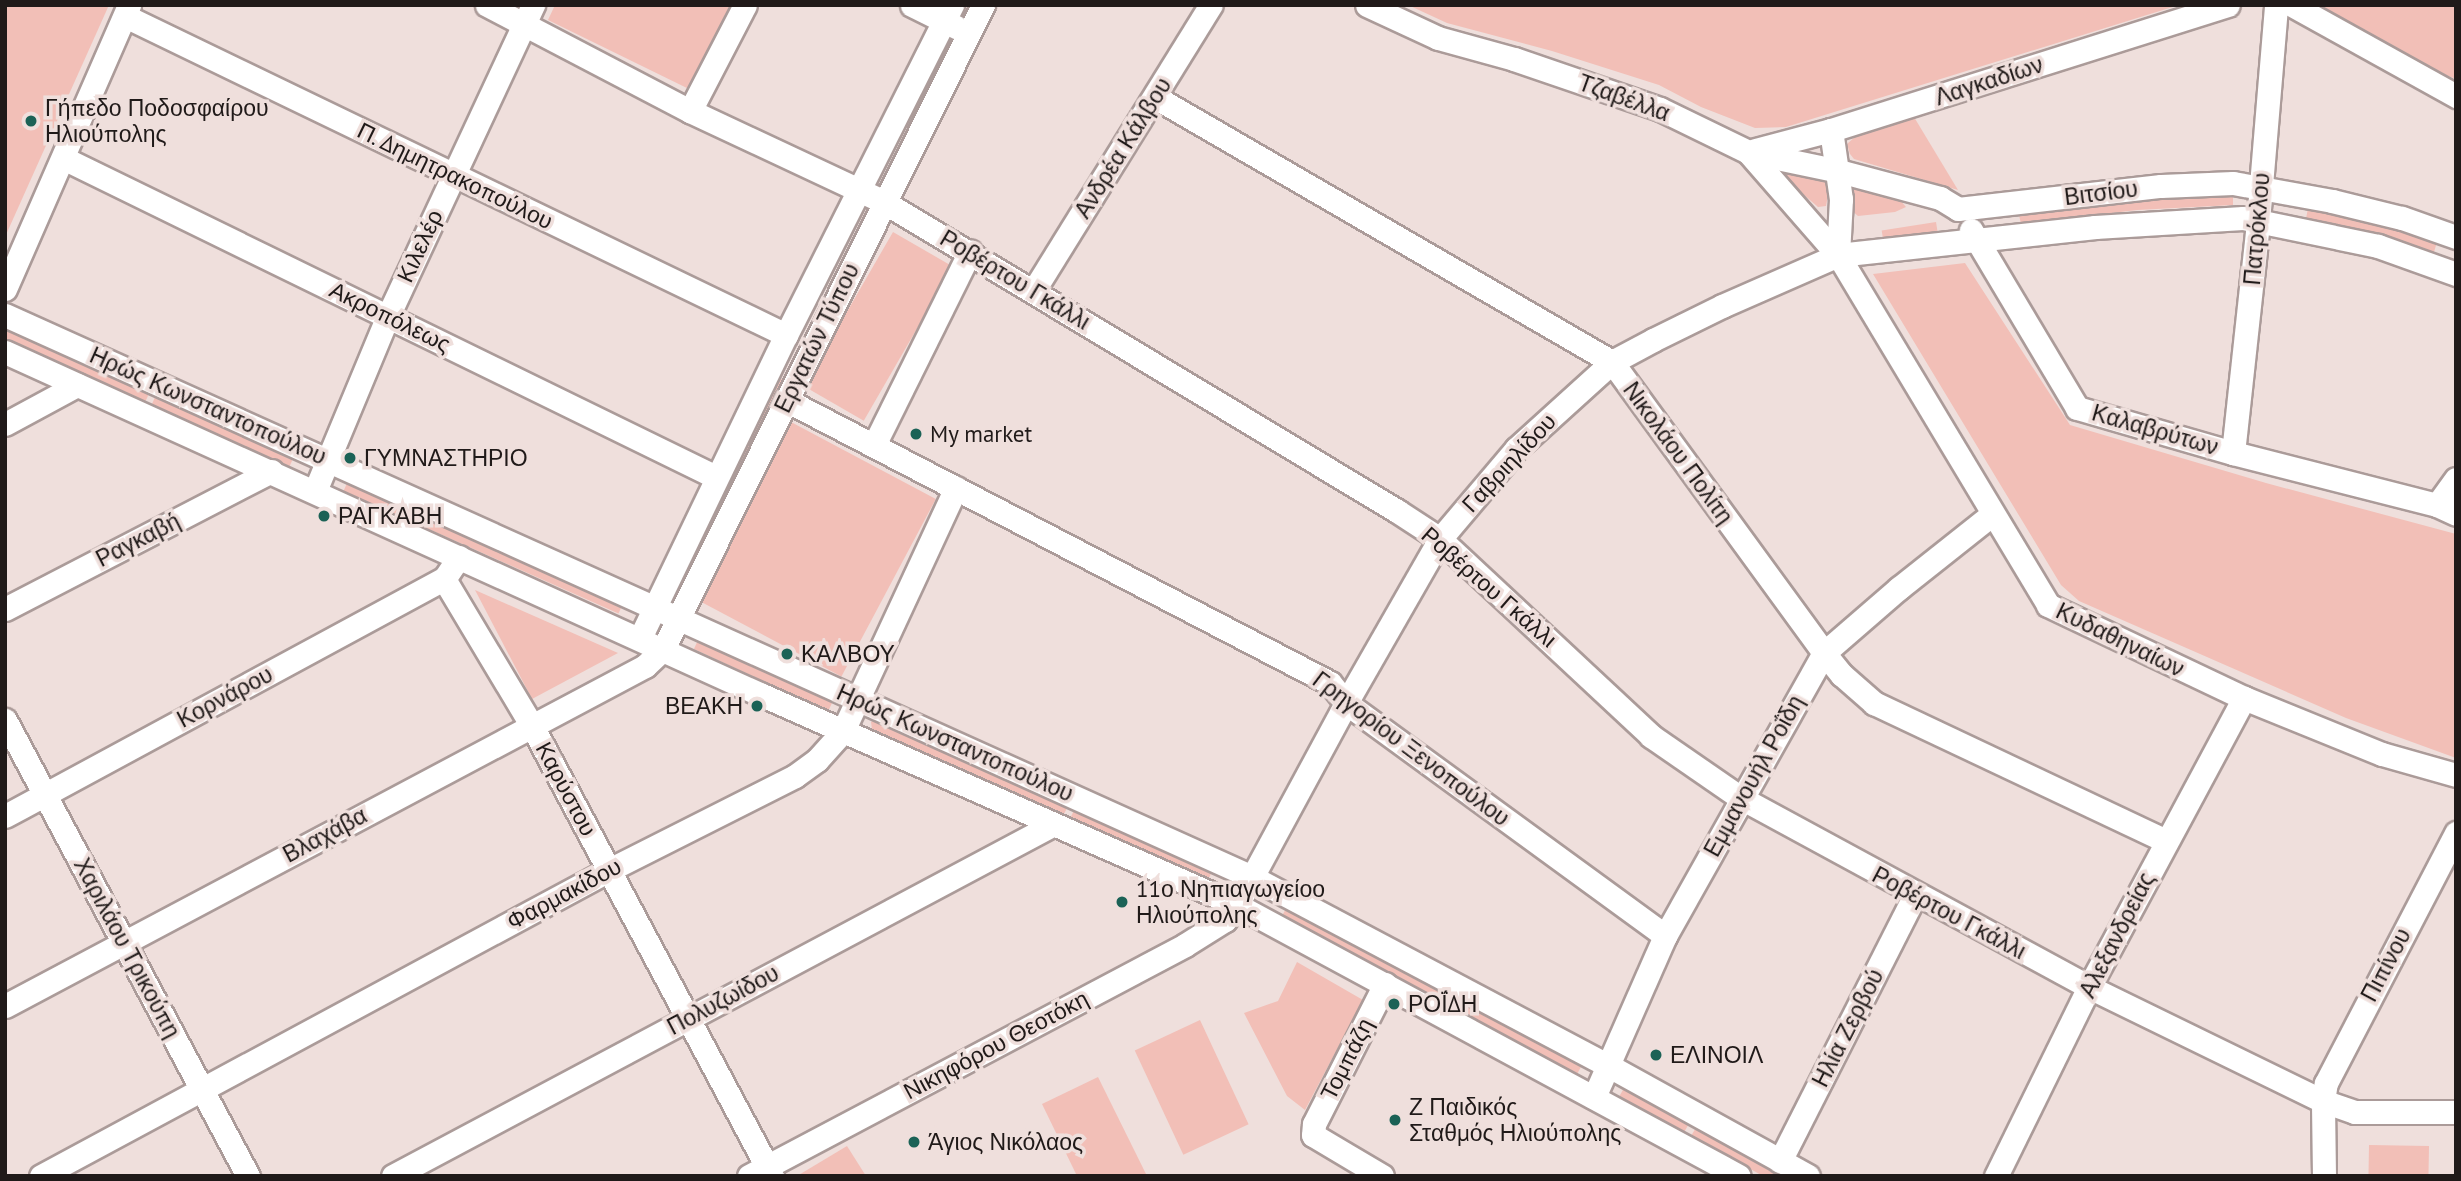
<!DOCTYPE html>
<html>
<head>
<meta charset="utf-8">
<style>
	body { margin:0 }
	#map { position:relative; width:2461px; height:1181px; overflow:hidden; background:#efdfdc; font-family:"PT Sans",sans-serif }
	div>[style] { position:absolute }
	.green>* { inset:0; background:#f2bfb7; transform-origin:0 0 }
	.roads { filter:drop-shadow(2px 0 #ab9b99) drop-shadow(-2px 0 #ab9b99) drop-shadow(0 2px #ab9b99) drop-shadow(0 -2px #ab9b99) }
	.minor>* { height:23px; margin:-11.5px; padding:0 11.5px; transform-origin:11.5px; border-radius:11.5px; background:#fff }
	.dots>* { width:19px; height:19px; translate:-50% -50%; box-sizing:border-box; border:4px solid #efdfdc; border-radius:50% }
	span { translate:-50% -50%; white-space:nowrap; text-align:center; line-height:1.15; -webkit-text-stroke:7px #efdfdc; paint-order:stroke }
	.street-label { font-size:23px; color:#201a19 }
	.poi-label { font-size:23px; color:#201a19 }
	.left { translate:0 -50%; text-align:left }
	.right { translate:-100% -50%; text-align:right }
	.frame { position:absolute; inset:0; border:7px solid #201a19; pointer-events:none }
</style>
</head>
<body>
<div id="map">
	<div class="green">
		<i style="clip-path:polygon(5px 5px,109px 5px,5px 237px)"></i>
		<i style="clip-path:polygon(555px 5px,733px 5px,691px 90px,548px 20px)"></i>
		<i style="clip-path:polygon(1408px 5px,2179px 5px,1786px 127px,1755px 128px,1701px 107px,1659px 85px,1552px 51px,1447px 23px)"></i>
		<i style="clip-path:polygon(2316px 5px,2456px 5px,2456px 79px,2446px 75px)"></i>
		<i style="clip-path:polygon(1914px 117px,1958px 190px,1854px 159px,1850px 154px,1847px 144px,1856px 136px)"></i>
		<i style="clip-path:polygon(1790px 171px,1828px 181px,1830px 184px,1826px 206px,1818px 207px,1788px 181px,1785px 173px)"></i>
		<i style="clip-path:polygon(1857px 187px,1900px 200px,1906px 207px,1895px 212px,1858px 216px,1851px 210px,1850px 193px)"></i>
		<i style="clip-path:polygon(2233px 194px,2233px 205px,2137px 210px,2021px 224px,2019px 215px,2168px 195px)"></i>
		<i style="clip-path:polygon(2308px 208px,2397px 228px,2437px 242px,2434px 252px,2375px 234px,2306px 219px)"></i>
		<i style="left:1936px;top:222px;width:13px;height:55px;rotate:81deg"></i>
		<i style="left:893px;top:232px;width:69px;height:178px;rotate:30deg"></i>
		<i style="clip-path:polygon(1965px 263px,2070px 425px,2266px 483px,2456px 534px,2456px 758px,2346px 718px,2079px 601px,2061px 585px,1873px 274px)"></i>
		<i style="left:5px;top:326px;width:159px;height:13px;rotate:24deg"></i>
		<i style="left:781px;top:379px;width:4px;height:228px;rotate:27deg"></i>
		<i style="left:156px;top:395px;width:151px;height:11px;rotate:24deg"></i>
		<i style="left:791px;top:422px;width:164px;height:201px;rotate:28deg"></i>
		<i style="left:348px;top:481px;width:301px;height:11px;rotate:24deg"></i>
		<i style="clip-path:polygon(475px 590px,618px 653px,532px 699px)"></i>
		<i style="left:699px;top:638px;width:148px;height:12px;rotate:25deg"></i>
		<i style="clip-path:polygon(876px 718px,1068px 806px,1063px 816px,872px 729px,871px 722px)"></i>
		<i style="left:1075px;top:808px;width:151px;height:12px;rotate:25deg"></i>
		<i style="left:1288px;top:905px;width:186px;height:12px;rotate:29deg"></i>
		<i style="clip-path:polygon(1297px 962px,1363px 1000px,1305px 1110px,1287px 1096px,1244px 1013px,1278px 1001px)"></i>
		<i style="left:1458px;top:998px;width:141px;height:11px;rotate:29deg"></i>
		<i style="left:1200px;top:1020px;width:115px;height:72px;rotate:65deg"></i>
		<i style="clip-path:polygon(1098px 1077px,1146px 1174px,1143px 1176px,1077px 1176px,1042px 1104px)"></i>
		<i style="left:1624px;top:1088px;width:74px;height:11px;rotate:29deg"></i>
		<i style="clip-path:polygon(1697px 1126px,1787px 1176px,1763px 1176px,1691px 1136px)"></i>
		<i style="left:2369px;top:1145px;width:60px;height:31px;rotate:1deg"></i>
		<i style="clip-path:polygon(847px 1146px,866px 1176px,797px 1176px)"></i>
	</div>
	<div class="roads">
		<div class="minor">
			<i style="left:487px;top:5px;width:229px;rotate:27.6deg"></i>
			<i style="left:690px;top:111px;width:214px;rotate:25.1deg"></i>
			<i style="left:884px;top:202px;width:599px;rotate:31.06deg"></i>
			<i style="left:1397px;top:511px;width:51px;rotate:33.1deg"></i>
			<i style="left:1440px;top:539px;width:289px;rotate:43deg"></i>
			<i style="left:1651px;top:736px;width:109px;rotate:34.6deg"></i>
			<i style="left:1741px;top:798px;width:396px;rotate:28.5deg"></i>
			<i style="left:2089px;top:987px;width:260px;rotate:26deg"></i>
			<i style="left:2323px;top:1101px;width:34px;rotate:19deg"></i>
			<i style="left:2355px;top:1112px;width:101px"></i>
			<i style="left:912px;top:5px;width:49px;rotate:26.6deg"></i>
			<i style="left:1367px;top:5px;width:78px;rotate:24.9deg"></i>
			<i style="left:1438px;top:38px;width:79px;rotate:15.4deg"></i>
			<i style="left:1514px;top:59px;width:154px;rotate:18.9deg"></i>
			<i style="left:1660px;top:109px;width:98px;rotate:26deg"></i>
			<i style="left:1748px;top:152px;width:137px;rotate:48.9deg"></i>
			<i style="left:1838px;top:255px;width:408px;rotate:59deg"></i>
			<i style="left:2048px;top:605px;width:217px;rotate:25.4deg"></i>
			<i style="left:2244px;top:698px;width:149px;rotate:22.1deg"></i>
			<i style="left:2382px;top:754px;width:77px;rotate:15.8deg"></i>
			<i style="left:2292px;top:5px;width:188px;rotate:29deg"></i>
			<i style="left:125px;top:16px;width:734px;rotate:25.76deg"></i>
			<i style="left:1155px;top:97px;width:528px;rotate:30.11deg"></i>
			<i style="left:1612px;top:362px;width:360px;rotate:53.9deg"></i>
			<i style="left:1824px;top:653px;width:28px;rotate:51deg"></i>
			<i style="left:1842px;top:675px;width:43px;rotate:41.2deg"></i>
			<i style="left:1874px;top:703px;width:323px;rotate:25.3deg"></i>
			<i style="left:690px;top:111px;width:119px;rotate:-62.6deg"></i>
			<i style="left:1831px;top:130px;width:70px;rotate:81.8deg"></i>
			<i style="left:1841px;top:199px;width:56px;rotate:93.1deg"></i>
			<i style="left:1755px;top:150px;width:79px;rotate:-14.7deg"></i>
			<i style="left:1831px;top:130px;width:416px;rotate:-17.5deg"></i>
			<i style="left:1748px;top:152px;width:93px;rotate:11.8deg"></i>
			<i style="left:1839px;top:171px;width:105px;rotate:15deg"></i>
			<i style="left:1940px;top:198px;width:21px;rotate:31deg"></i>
			<i style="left:1958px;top:209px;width:204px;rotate:-6.5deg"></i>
			<i style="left:2161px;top:186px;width:72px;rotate:-2.4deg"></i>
			<i style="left:2233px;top:183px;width:101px;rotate:10.3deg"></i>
			<i style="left:2332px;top:201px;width:72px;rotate:13.7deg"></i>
			<i style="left:2402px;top:218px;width:57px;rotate:19.4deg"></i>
			<i style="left:63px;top:158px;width:727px;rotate:26.04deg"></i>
			<i style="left:1971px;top:230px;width:207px;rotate:59.2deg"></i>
			<i style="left:2077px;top:408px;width:162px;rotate:16.1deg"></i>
			<i style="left:2233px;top:453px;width:211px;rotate:14.3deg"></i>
			<i style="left:2437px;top:505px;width:21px;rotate:25deg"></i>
			<i style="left:5px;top:289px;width:310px;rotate:-66.4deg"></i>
			<i style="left:1034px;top:290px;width:335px;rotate:-58.2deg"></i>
			<i style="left:5px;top:315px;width:1366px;rotate:24.26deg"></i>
			<i style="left:1250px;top:876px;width:406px;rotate:27.9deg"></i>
			<i style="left:1609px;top:1066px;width:227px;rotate:28.9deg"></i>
			<i style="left:5px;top:352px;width:831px;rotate:24.38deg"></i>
			<i style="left:762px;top:695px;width:519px;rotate:23.85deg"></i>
			<i style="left:1237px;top:905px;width:570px;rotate:28.36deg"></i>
			<i style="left:786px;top:400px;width:613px;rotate:27.48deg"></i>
			<i style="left:1330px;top:683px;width:26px;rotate:51deg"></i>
			<i style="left:1346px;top:703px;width:395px;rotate:36.1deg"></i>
			<i style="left:5px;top:424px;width:82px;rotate:-28.4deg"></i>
			<i style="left:874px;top:445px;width:216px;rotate:-63.6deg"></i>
			<i style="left:2233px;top:453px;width:233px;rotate:-83.8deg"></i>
			<i style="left:2258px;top:221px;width:217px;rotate:-85.2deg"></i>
			<i style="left:315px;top:491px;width:190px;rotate:-67.4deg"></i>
			<i style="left:388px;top:316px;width:343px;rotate:-65deg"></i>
			<i style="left:2437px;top:505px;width:32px;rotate:-54deg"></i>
			<i style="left:459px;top:557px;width:27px;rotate:124deg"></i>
			<i style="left:444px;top:579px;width:171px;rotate:59.1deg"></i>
			<i style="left:532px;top:726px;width:510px;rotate:61.93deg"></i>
			<i style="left:5px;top:609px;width:300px;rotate:-27.4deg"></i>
			<i style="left:640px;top:638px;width:336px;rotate:-64.3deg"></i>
			<i style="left:786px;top:335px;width:369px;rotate:-63.3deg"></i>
			<i style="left:5px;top:720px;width:517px;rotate:61.95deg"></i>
			<i style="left:5px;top:816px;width:499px;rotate:-28.4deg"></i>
			<i style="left:5px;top:1006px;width:725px;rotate:-27.98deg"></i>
			<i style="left:645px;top:666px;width:25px;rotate:-43deg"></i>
			<i style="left:663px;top:649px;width:719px;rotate:-63.58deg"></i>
			<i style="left:1594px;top:1097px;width:176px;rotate:-66.2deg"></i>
			<i style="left:1665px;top:936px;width:325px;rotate:-60.7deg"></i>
			<i style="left:1824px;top:653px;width:99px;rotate:-40.9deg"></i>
			<i style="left:1899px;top:588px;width:117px;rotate:-38.4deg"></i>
			<i style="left:1780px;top:1161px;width:298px;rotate:-63.1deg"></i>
			<i style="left:41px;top:1176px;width:645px;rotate:-28.31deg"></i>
			<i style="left:609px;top:870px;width:208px;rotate:-26.8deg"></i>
			<i style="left:795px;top:776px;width:27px;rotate:-36deg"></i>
			<i style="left:817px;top:760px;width:39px;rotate:-48deg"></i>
			<i style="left:843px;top:731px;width:268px;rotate:-65.1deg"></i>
			<i style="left:393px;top:1176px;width:747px;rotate:-28.04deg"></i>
			<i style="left:749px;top:1176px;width:493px;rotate:-27.9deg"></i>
			<i style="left:1185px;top:945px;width:47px;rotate:-32deg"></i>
			<i style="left:1225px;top:920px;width:19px;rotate:-51deg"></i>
			<i style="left:1237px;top:905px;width:230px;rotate:-61.6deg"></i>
			<i style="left:1346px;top:703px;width:189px;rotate:-60.2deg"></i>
			<i style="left:1440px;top:539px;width:118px;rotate:-49.8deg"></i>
			<i style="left:1516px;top:449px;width:130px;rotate:-42.2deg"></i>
			<i style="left:1612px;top:362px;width:47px;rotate:-28.2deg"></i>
			<i style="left:1653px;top:340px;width:77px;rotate:-26.2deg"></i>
			<i style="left:1722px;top:306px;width:127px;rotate:-23.7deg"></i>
			<i style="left:1838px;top:255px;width:259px;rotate:-6.2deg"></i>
			<i style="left:2095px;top:227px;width:148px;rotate:-3.5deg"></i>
			<i style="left:2243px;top:218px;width:138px;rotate:11.7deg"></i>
			<i style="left:2378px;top:246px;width:83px;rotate:19.7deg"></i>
			<i style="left:1382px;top:1176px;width:80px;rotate:-149.3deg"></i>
			<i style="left:1313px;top:1135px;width:11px;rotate:-85deg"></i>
			<i style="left:1314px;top:1124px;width:157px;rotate:-63.1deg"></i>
			<i style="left:1996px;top:1176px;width:211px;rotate:-63.8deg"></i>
			<i style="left:2089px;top:987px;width:328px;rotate:-61.8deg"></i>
			<i style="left:2324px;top:1176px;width:75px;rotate:-90.8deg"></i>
			<i style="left:2323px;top:1101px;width:18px;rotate:-81deg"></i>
			<i style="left:2326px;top:1083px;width:282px;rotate:-62.5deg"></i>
		</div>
	</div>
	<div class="dots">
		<i style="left:31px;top:121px;background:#1b6256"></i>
		<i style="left:916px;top:434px;background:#1b6256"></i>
		<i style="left:350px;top:458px;background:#1b6256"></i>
		<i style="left:324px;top:516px;background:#1b6256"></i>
		<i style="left:787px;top:654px;background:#1b6256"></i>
		<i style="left:757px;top:706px;background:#1b6256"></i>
		<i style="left:1122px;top:902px;background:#1b6256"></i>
		<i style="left:1394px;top:1004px;background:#1b6256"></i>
		<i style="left:1656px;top:1055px;background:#1b6256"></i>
		<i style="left:1395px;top:1120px;background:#1b6256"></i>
		<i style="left:914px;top:1142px;background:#1b6256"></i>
	</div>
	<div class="street-label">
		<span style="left:1989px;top:81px;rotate:-18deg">Λαγκαδίων</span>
		<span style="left:1624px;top:98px;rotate:20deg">Τζαβέλλα</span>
		<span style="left:1123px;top:148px;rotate:-58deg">Ανδρέα Κάλβου</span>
		<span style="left:455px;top:176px;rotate:26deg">Π. Δημητρακοπούλου</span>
		<span style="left:2101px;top:193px;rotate:-7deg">Βιτσίου</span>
		<span style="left:2257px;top:229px;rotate:-85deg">Πατρόκλου</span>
		<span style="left:420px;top:246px;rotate:-65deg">Κιλελέρ</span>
		<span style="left:1015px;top:280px;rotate:31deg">Ροβέρτου Γκάλλι</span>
		<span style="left:390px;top:317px;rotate:26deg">Ακροπόλεως</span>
		<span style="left:817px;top:338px;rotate:-64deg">Εργατών Τύπου</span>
		<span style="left:208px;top:406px;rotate:24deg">Ηρώς Κωνσταντοπούλου</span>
		<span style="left:2155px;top:430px;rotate:16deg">Καλαβρύτων</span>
		<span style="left:1678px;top:453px;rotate:54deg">Νικολάου Πολίτη</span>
		<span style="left:1509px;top:463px;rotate:-47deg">Γαβριηλίδου</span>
		<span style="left:138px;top:540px;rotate:-27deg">Ραγκαβή</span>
		<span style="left:1489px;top:587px;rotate:41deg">Ροβέρτου Γκάλλι</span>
		<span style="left:2120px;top:640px;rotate:26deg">Κυδαθηναίων</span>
		<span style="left:225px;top:697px;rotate:-28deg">Κορνάρου</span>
		<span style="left:955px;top:743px;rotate:24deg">Ηρώς Κωνσταντοπούλου</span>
		<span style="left:1411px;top:749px;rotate:37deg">Γρηγορίου Ξενοπούλου</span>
		<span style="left:1754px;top:776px;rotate:-61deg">Εμμανουήλ Ροΐδη</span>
		<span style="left:566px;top:789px;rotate:62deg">Καρύστου</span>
		<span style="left:325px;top:835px;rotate:-28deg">Βλαχάβα</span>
		<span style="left:564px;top:894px;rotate:-28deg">Φαρμακίδου</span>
		<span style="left:1949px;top:913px;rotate:28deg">Ροβέρτου Γκάλλι</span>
		<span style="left:2117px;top:935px;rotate:-63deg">Αλεξανδρείας</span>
		<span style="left:127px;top:948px;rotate:62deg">Χαριλάου Τρικούπη</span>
		<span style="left:2386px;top:965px;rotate:-62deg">Πιπίνου</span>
		<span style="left:723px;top:1000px;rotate:-28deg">Πολυζωίδου</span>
		<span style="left:1848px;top:1028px;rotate:-63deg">Ηλία Ζερβού</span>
		<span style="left:996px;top:1045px;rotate:-28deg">Νικηφόρου Θεοτόκη</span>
		<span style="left:1347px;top:1059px;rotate:-63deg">Τομπάζη</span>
	</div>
	<div class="poi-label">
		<span class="left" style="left:45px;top:121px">Γήπεδο Ποδοσφαίρου<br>Ηλιούπολης</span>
		<span class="left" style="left:930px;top:434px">My market</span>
		<span class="left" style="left:364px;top:458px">ΓΥΜΝΑΣΤΗΡΙΟ</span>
		<span class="left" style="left:338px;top:516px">ΡΑΓΚΑΒΗ</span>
		<span class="left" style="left:801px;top:654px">ΚΑΛΒΟΥ</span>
		<span class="right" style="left:743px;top:706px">ΒΕΑΚΗ</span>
		<span class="left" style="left:1136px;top:902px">11ο Νηπιαγωγείοο<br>Ηλιούπολης</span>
		<span class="left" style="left:1408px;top:1004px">ΡΟΪ́ΔΗ</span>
		<span class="left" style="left:1670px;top:1055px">ΕΛΙΝΟΙΛ</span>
		<span class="left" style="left:1409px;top:1120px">Ζ Παιδικός<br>Σταθμός Ηλιούπολης</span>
		<span class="left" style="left:928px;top:1142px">Άγιος Νικόλαος</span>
	</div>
	<div class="frame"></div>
</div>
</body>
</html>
